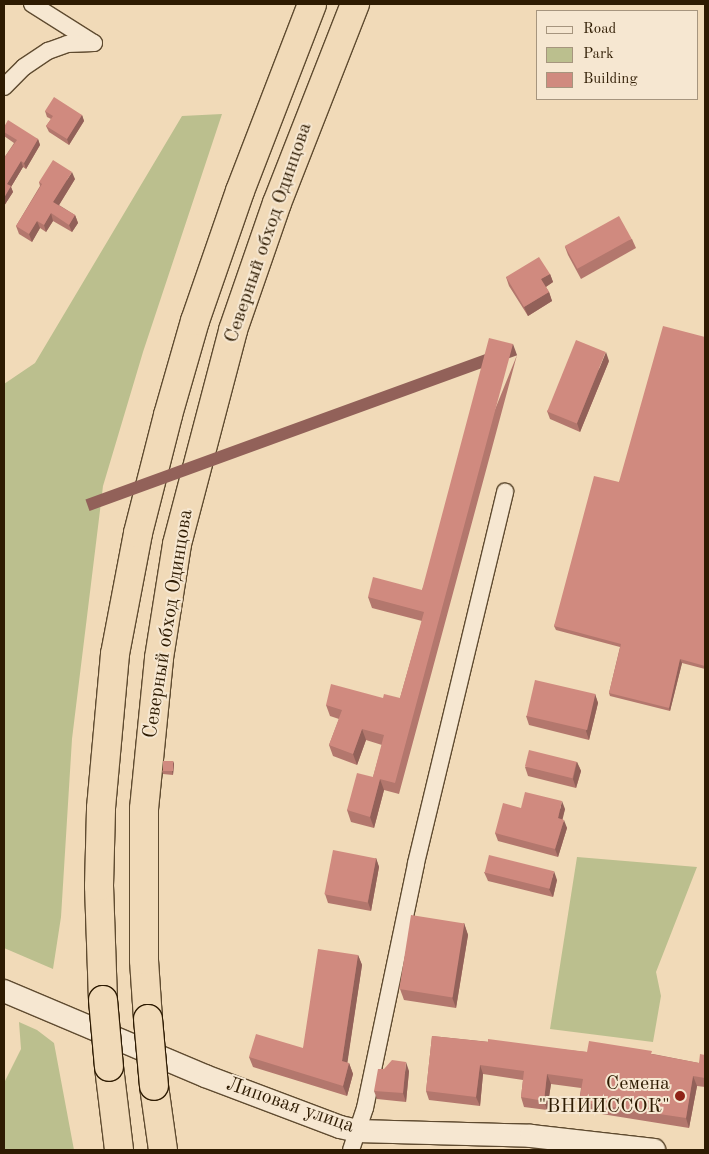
<!DOCTYPE html>
<html>
<head>
<meta charset="utf-8">
<style>
	body { margin:0 }
	#map { position:relative; width:709px; height:1154px; overflow:hidden; background:#f1dab8; font-family:"Old Standard TT",serif }
	div>[style] { position:absolute }
	.green>* { inset:0; background:#bbbf8e }
	.roads { filter:drop-shadow(1px 0 #5f4b30) drop-shadow(-1px 0 #5f4b30) drop-shadow(0 1px #5f4b30) drop-shadow(0 -1px #5f4b30) }
	.street>* { height:16px; margin:-8px; padding:0 8px; transform-origin:8px; border-radius:8px; background:#f6e7d1 }
	.secondary>* { height:22px; margin:-11px; padding:0 11px; transform-origin:11px; border-radius:11px; background:#f6e7d1 }
	.highway>* { height:28px; margin:-14px; padding:0 14px; transform-origin:14px; border-radius:14px; background:#f1dab8 }
	.bridges { filter:drop-shadow(1px 0 #2e1b02) drop-shadow(-1px 0 #2e1b02) drop-shadow(0 1px #2e1b02) drop-shadow(0 -1px #2e1b02) }
	.highway-bridge>* { height:28px; margin:-14px; padding:0 14px; transform-origin:14px; border-radius:14px; background:#f1dab8 }
	.wall>* { inset:0; background:#b3776d }
	.shaded-wall>* { inset:0; background:#926159; transform-origin:0 0 }
	.building>* { inset:0; background:#d08a7f; transform-origin:0 0 }
	.dots>* { width:14px; height:14px; translate:-50% -50%; box-sizing:border-box; border:2px solid #f6e7d1; border-radius:50% }
	span { translate:-50% -50%; white-space:nowrap; text-align:center; line-height:1.15; -webkit-text-stroke:4px #f6e7d1; paint-order:stroke }
	.street-label { font-size:20px; color:#2e1b02 }
	.poi-label { font-size:20px; color:#2e1b02 }
	.right { translate:-100% -50%; text-align:right }
	.frame { position:absolute; inset:0; border:5px solid #2e1b02; pointer-events:none }
	.legend { position:absolute; left:536px; top:10px; width:162px; height:90px; box-sizing:border-box; background:#f6e7d1; border:1px solid #a6957e; margin:0; padding:6px 9px; list-style:none; font-size:15px; color:#2e1b02 }
	.legend li { display:flex; align-items:center; gap:10px; height:25px }
	.legend b { width:25px; border:1px solid #a6957e }
</style>
</head>
<body>
<div id="map">
	<div class="green">
		<i style="clip-path:polygon(222px 114px,143px 352px,103px 486px,72px 739px,61px 917px,53px 969px,4px 948px,4px 384px,35px 363px,182px 116px)"></i>
		<i style="clip-path:polygon(577px 857px,697px 867px,656px 972px,661px 996px,653px 1042px,550px 1029px)"></i>
		<i style="clip-path:polygon(19px 1022px,37px 1030px,54px 1043px,74px 1150px,4px 1150px,4px 1083px,21px 1049px)"></i>
	</div>
	<div class="roads">
		<div class="street">
			<i style="left:32px;top:4px;width:73px;rotate:32.2deg"></i>
			<i style="left:4px;top:87px;width:28px;rotate:-45deg"></i>
			<i style="left:24px;top:67px;width:29px;rotate:-34deg"></i>
			<i style="left:48px;top:51px;width:20px;rotate:-20deg"></i>
			<i style="left:67px;top:44px;width:27px;rotate:-2deg"></i>
			<i style="left:351px;top:1150px;width:44px;rotate:-71.6deg"></i>
			<i style="left:365px;top:1108px;width:250px;rotate:-78.2deg"></i>
			<i style="left:416px;top:863px;width:382px;rotate:-76.5deg"></i>
		</div>
		<div class="secondary">
			<i style="left:4px;top:991px;width:218px;rotate:22.9deg"></i>
			<i style="left:205px;top:1076px;width:144px;rotate:20.7deg"></i>
			<i style="left:340px;top:1127px;width:17px;rotate:13deg"></i>
			<i style="left:357px;top:1131px;width:174px;rotate:1.6deg"></i>
			<i style="left:531px;top:1136px;width:124px;rotate:6.5deg"></i>
		</div>
		<div class="highway">
			<i style="left:103px;top:1000px;width:114px;rotate:-92deg"></i>
			<i style="left:99px;top:886px;width:78px;rotate:-88.5deg"></i>
			<i style="left:101px;top:808px;width:155px;rotate:-84.8deg"></i>
			<i style="left:115px;top:654px;width:123px;rotate:-79.2deg"></i>
			<i style="left:138px;top:533px;width:122px;rotate:-75.7deg"></i>
			<i style="left:168px;top:415px;width:98px;rotate:-74deg"></i>
			<i style="left:195px;top:321px;width:138px;rotate:-70.9deg"></i>
			<i style="left:240px;top:191px;width:200px;rotate:-68.9deg"></i>
			<i style="left:148px;top:1019px;width:59px;rotate:-93.9deg"></i>
			<i style="left:144px;top:960px;width:151px;rotate:-90deg"></i>
			<i style="left:144px;top:809px;width:152px;rotate:-84.3deg"></i>
			<i style="left:159px;top:658px;width:115px;rotate:-81deg"></i>
			<i style="left:177px;top:544px;width:221px;rotate:-75.3deg"></i>
			<i style="left:233px;top:330px;width:134px;rotate:-70.9deg"></i>
			<i style="left:277px;top:203px;width:214px;rotate:-68.6deg"></i>
			<i style="left:109px;top:1067px;width:84px;rotate:83.1deg"></i>
			<i style="left:154px;top:1086px;width:65px;rotate:82deg"></i>
		</div>
	</div>
	<div class="bridges">
		<div class="highway-bridge">
			<i style="left:103px;top:1000px;width:67px;rotate:84.9deg"></i>
			<i style="left:148px;top:1019px;width:67px;rotate:84.9deg"></i>
		</div>
	</div>
	<div class="wall">
		<i style="clip-path:polygon(45px 111px,82px 115px,84px 121px,69px 145px,49px 132px,46px 126px,51px 119px,47px 117px)"></i>
		<i style="clip-path:polygon(4px 127px,38px 139px,40px 145px,26px 169px,23px 167px,11px 187px,13px 192px,4px 206px,4px 158px,14px 143px,4px 136px)"></i>
		<i style="clip-path:polygon(75px 179px,59px 205px,75px 215px,78px 223px,72px 232px,53px 221px,46px 232px,40px 228px,32px 242px,19px 234px,16px 226px,40px 186px,39px 182px)"></i>
		<i style="clip-path:polygon(632px 239px,636px 248px,581px 279px,568px 255px,565px 247px)"></i>
		<i style="clip-path:polygon(550px 274px,553px 282px,546px 287px,549px 292px,552px 301px,528px 316px,509px 286px,506px 277px)"></i>
		<i style="clip-path:polygon(705px 337px,705px 669px,682px 663px,670px 711px,610px 696px,609px 693px,620px 647px,556px 630px,554px 626px,619px 482px)"></i>
		<i style="clip-path:polygon(517px 355px,399px 794px,384px 790px,374px 828px,351px 822px,347px 810px,373px 777px,382px 745px,366px 740px,357px 765px,333px 756px,329px 745px,339px 719px,330px 716px,326px 705px,383px 698px,400px 698px,422px 621px,372px 608px,368px 597px,422px 590px)"></i>
		<i style="clip-path:polygon(609px 361px,580px 432px,550px 419px,547px 411px)"></i>
		<i style="clip-path:polygon(595px 694px,598px 703px,589px 740px,529px 725px,526px 716px)"></i>
		<i style="clip-path:polygon(173px 761px,174px 764px,173px 775px,163px 774px,162px 771px)"></i>
		<i style="clip-path:polygon(577px 762px,581px 771px,576px 788px,528px 776px,525px 767px)"></i>
		<i style="clip-path:polygon(521px 808px,565px 809px,562px 819px,567px 828px,558px 857px,498px 841px,495px 833px)"></i>
		<i style="clip-path:polygon(376px 858px,379px 867px,371px 911px,328px 903px,325px 894px)"></i>
		<i style="clip-path:polygon(484px 872px,557px 880px,553px 897px,488px 881px)"></i>
		<i style="clip-path:polygon(464px 923px,468px 935px,456px 1008px,404px 1000px,400px 989px)"></i>
		<i style="clip-path:polygon(358px 955px,362px 965px,347px 1063px,349px 1063px,353px 1074px,347px 1096px,253px 1067px,249px 1057px,303px 1048px)"></i>
		<i style="clip-path:polygon(432px 1036px,587px 1052px,653px 1054px,699px 1063px,705px 1055px,705px 1087px,697px 1086px,689px 1128px,583px 1111px,579px 1102px,581px 1088px,551px 1084px,547px 1110px,524px 1107px,521px 1097px,523px 1080px,483px 1074px,480px 1106px,429px 1100px,426px 1091px)"></i>
		<i style="clip-path:polygon(409px 1071px,406px 1102px,377px 1099px,374px 1091px)"></i>
	</div>
	<div class="shaded-wall">
		<i style="clip-path:polygon(82px 115px,84px 121px,69px 145px,67px 139px)"></i>
		<i style="clip-path:polygon(38px 139px,40px 145px,26px 169px,24px 163px)"></i>
		<i style="clip-path:polygon(21px 161px,23px 167px,11px 187px,13px 192px,4px 206px,4px 198px,7px 184px)"></i>
		<i style="clip-path:polygon(72px 172px,75px 179px,56px 210px,53px 202px)"></i>
		<i style="clip-path:polygon(51px 213px,53px 221px,46px 232px,44px 225px)"></i>
		<i style="clip-path:polygon(75px 215px,78px 223px,72px 232px,69px 225px)"></i>
		<i style="clip-path:polygon(37px 221px,40px 228px,32px 242px,29px 234px)"></i>
		<i style="clip-path:polygon(550px 274px,553px 282px,544px 288px,541px 279px)"></i>
		<i style="clip-path:polygon(549px 292px,552px 301px,528px 316px,524px 307px)"></i>
		<i style="left:513px;top:344px;width:12px;height:455px;rotate:70deg"></i>
		<i style="clip-path:polygon(606px 352px,609px 361px,580px 432px,577px 423px)"></i>
		<i style="clip-path:polygon(680px 659px,682px 663px,670px 711px,669px 708px)"></i>
		<i style="clip-path:polygon(595px 694px,598px 703px,589px 740px,586px 731px)"></i>
		<i style="clip-path:polygon(362px 729px,366px 740px,357px 765px,353px 754px)"></i>
		<i style="clip-path:polygon(173px 761px,174px 764px,173px 775px,172px 772px)"></i>
		<i style="clip-path:polygon(577px 762px,581px 771px,576px 788px,573px 779px)"></i>
		<i style="clip-path:polygon(380px 779px,384px 790px,374px 828px,370px 817px)"></i>
		<i style="clip-path:polygon(562px 801px,565px 809px,561px 826px,558px 818px)"></i>
		<i style="clip-path:polygon(564px 820px,567px 828px,558px 857px,555px 849px)"></i>
		<i style="clip-path:polygon(376px 858px,379px 867px,371px 911px,368px 902px)"></i>
		<i style="clip-path:polygon(554px 871px,557px 880px,553px 897px,549px 889px)"></i>
		<i style="clip-path:polygon(464px 923px,468px 935px,456px 1008px,452px 997px)"></i>
		<i style="clip-path:polygon(358px 955px,362px 965px,346px 1072px,342px 1061px)"></i>
		<i style="clip-path:polygon(406px 1062px,409px 1071px,406px 1102px,403px 1093px)"></i>
		<i style="clip-path:polygon(349px 1063px,353px 1074px,347px 1096px,343px 1086px)"></i>
		<i style="clip-path:polygon(480px 1065px,483px 1074px,480px 1106px,476px 1097px)"></i>
		<i style="clip-path:polygon(547px 1074px,551px 1084px,547px 1110px,544px 1101px)"></i>
		<i style="clip-path:polygon(693px 1076px,697px 1086px,689px 1128px,686px 1118px)"></i>
	</div>
	<div class="building">
		<i style="clip-path:polygon(54px 97px,82px 115px,67px 139px,46px 126px,53px 116px,45px 111px)"></i>
		<i style="clip-path:polygon(8px 120px,38px 139px,24px 163px,21px 161px,7px 184px,11px 186px,4px 198px,4px 158px,17px 140px,4px 132px,4px 127px)"></i>
		<i style="clip-path:polygon(53px 160px,72px 172px,53px 202px,75px 215px,69px 225px,51px 213px,44px 225px,37px 221px,29px 234px,16px 226px,42px 184px,39px 182px)"></i>
		<i style="left:619px;top:216px;width:26px;height:62px;rotate:61deg"></i>
		<i style="clip-path:polygon(539px 257px,550px 274px,541px 279px,549px 292px,524px 307px,506px 277px)"></i>
		<i style="clip-path:polygon(663px 326px,705px 337px,705px 666px,680px 659px,669px 708px,609px 693px,621px 644px,554px 626px,594px 476px,619px 482px)"></i>
		<i style="clip-path:polygon(489px 338px,513px 344px,395px 783px,376px 778px,380px 779px,370px 817px,347px 810px,357px 773px,373px 777px,384px 735px,362px 729px,353px 754px,329px 745px,342px 710px,326px 705px,331px 684px,383px 698px,384px 694px,400px 698px,424px 612px,368px 597px,373px 577px,422px 590px)"></i>
		<i style="left:576px;top:340px;width:32px;height:77px;rotate:22deg"></i>
		<i style="left:535px;top:680px;width:62px;height:37px;rotate:13deg"></i>
		<i style="left:529px;top:750px;width:49px;height:17px;rotate:14deg"></i>
		<i style="left:163px;top:761px;width:10px;height:10px"></i>
		<i style="clip-path:polygon(525px 792px,562px 801px,558px 818px,564px 820px,555px 849px,495px 833px,503px 803px,521px 808px)"></i>
		<i style="left:333px;top:850px;width:44px;height:45px;rotate:11deg"></i>
		<i style="left:489px;top:855px;width:67px;height:18px;rotate:14deg"></i>
		<i style="left:411px;top:915px;width:54px;height:75px;rotate:9deg"></i>
		<i style="clip-path:polygon(318px 949px,358px 955px,342px 1061px,349px 1063px,343px 1086px,249px 1057px,256px 1034px,303px 1048px)"></i>
		<i style="clip-path:polygon(432px 1036px,488px 1042px,488px 1039px,587px 1052px,589px 1041px,652px 1051px,651px 1054px,699px 1063px,700px 1054px,705px 1055px,705px 1078px,693px 1076px,686px 1118px,579px 1102px,583px 1079px,547px 1074px,544px 1101px,521px 1097px,524px 1071px,480px 1065px,476px 1097px,426px 1091px)"></i>
		<i style="clip-path:polygon(392px 1060px,406px 1062px,403px 1093px,374px 1091px,378px 1069px,384px 1069px)"></i>
	</div>
	<div class="dots">
		<i style="left:680px;top:1096px;background:#8f2418"></i>
	</div>
	<div class="street-label">
		<span style="left:269px;top:233px;rotate:-71deg">Северный обход Одинцова</span>
		<span style="left:169px;top:624px;rotate:-81deg">Северный обход Одинцова</span>
		<span style="left:290px;top:1106px;rotate:19deg">Липовая улица</span>
	</div>
	<div class="poi-label">
		<span class="right" style="left:670px;top:1096px">Семена<br>"ВНИИССОК"</span>
	</div>
	<div class="frame"></div>
	<ul class="legend">
	<li><b style="height:6px;background:#f6e7d1"></b>Road</li>
	<li><b style="height:14px;background:#bbbf8e"></b>Park</li>
	<li><b style="height:14px;background:#d08a7f"></b>Building</li>
	</ul>
</div>
</body>
</html>
